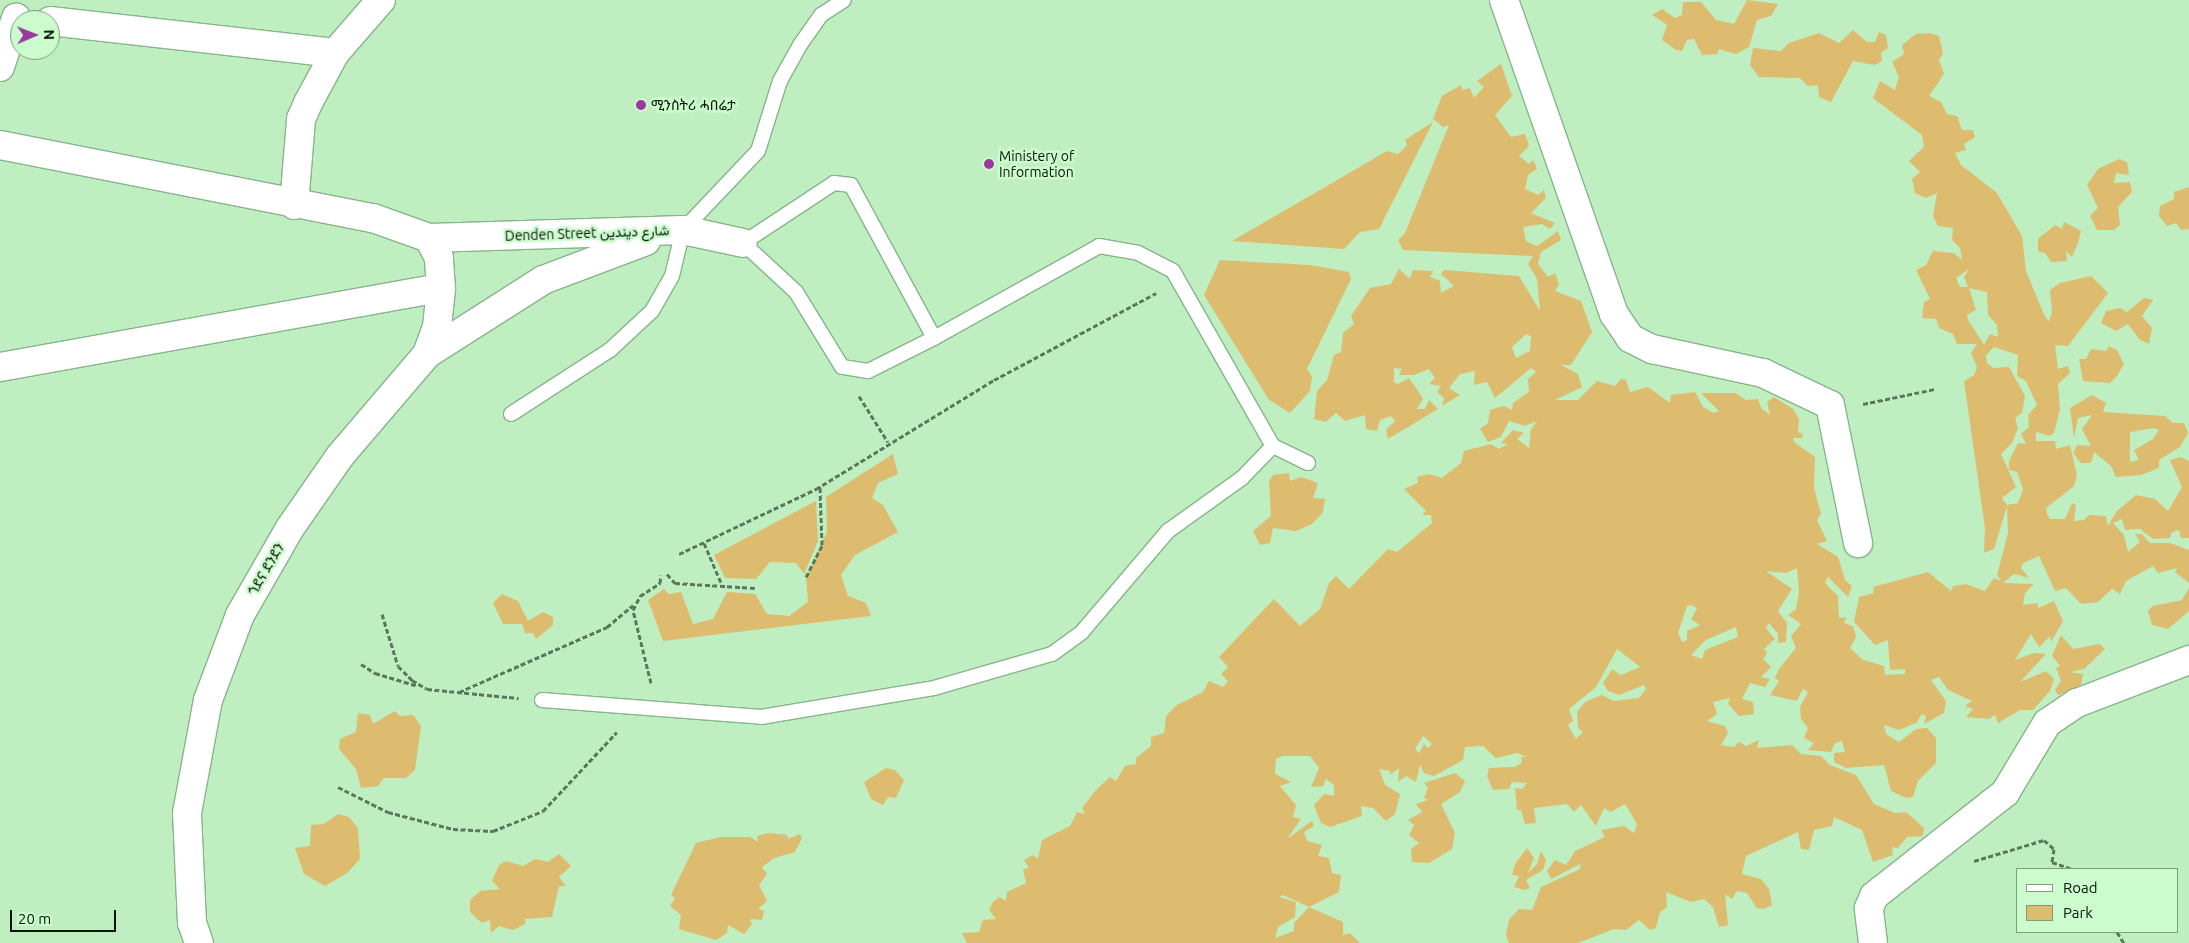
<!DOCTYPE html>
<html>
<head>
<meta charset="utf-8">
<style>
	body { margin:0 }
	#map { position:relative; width:2189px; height:943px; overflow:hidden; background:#bfeec1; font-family:Ubuntu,Vazirmatn,"Noto Sans Ethiopic",sans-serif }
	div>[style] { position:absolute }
	.green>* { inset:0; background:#debc6f }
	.path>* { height:3px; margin-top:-1.5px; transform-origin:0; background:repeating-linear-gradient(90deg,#59775b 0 5px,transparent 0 7.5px) }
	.roads { filter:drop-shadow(1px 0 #87b48a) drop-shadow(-1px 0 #87b48a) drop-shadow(0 1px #87b48a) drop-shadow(0 -1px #87b48a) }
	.service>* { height:14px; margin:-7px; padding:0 7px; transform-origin:7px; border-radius:7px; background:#fff }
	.minor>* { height:28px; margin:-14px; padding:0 14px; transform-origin:14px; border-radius:14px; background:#fff }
	.dots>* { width:14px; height:14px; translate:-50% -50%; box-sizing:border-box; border:2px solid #ccfbce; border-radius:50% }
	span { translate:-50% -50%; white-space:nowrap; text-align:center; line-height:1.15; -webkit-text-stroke:5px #ccfbce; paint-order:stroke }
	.poi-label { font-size:14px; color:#041405 }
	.left { translate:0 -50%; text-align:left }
	.street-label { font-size:14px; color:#041405 }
	.legend { position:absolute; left:2016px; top:868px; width:162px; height:65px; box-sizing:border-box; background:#ccfbce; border:1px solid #7c9f7e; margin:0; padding:6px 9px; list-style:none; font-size:15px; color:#041405 }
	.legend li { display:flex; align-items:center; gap:10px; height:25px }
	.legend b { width:25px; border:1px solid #7c9f7e }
	.north { position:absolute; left:10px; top:10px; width:50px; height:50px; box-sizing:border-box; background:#ccfbce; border:1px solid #7c9f7e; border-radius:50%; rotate:89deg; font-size:14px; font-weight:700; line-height:20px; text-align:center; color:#041405 }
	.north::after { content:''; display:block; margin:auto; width:18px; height:22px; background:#9c399f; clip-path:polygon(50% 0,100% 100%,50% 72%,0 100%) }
	.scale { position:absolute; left:10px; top:910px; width:106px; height:22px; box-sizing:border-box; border:2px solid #041405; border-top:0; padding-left:6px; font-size:15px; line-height:18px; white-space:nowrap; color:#041405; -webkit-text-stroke:4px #ccfbce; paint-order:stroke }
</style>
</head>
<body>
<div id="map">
	<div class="green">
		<i style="clip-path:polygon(1747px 0,1778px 4px,1771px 16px,1757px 20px,1749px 47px,1736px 54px,1719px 49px,1717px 54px,1702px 55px,1694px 39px,1687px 40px,1682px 51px,1676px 50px,1662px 40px,1667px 25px,1652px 15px,1662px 9px,1675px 18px,1682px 15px,1683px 2px,1701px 2px,1716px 20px,1734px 24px)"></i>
		<i style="clip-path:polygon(1853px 30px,1867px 42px,1875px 42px,1879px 32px,1886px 35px,1888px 48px,1881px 53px,1882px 61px,1875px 65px,1853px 61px,1831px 102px,1819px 97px,1818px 85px,1808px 86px,1800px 78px,1759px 77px,1750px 65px,1753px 48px,1781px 51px,1789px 43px,1819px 33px,1839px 43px)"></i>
		<i style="clip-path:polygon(evenodd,1929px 33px,1939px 36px,1943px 54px,1939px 60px,1944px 74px,1929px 96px,1941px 102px,1947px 114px,1957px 116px,1962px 130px,1973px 130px,1975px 137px,1964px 144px,1966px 150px,1955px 153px,1961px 165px,1997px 193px,2022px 236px,2026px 271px,2045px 317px,2049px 321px,2052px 312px,2050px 290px,2060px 283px,2091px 276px,2108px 293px,2068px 346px,2055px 345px,2058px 369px,2068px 366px,2070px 373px,2058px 384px,2060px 409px,2054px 433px,2050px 436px,2036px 432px,2036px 441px,2055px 441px,2056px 449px,2070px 445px,2077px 475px,2074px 486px,2046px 508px,2047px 514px,2050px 519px,2065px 519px,2072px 503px,2076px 505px,2074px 521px,2084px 520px,2089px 515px,2106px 516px,2108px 526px,2116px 512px,2136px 495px,2155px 499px,2168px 511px,2182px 487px,2170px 460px,2181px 457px,2189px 461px,2189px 538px,2181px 538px,2179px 530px,2172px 532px,2170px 538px,2153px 539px,2140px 529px,2125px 530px,2122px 519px,2113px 523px,2124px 535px,2128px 552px,2140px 542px,2135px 534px,2142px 534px,2150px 543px,2170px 543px,2189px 550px,2189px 583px,2175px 572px,2177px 568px,2158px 573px,2153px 566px,2126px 581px,2120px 594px,2112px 589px,2098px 602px,2081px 604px,2066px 588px,2055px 591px,2039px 556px,2023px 563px,2021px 568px,2029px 578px,2014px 574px,2003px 583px,2034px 584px,2025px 593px,2023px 605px,2038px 603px,2038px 608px,2054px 601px,2063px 621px,2051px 642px,2050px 636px,2039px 647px,2031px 634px,2015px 660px,2034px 653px,2046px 654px,2020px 682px,2046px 671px,2054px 679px,2050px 691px,2033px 710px,2020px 710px,1998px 723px,1995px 715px,1989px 719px,1966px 717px,1973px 709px,1965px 706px,1972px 701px,1948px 690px,1939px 677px,1931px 680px,1946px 701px,1944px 713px,1924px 724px,1926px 716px,1922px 714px,1916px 723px,1899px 730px,1884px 725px,1886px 734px,1899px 742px,1916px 729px,1927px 728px,1936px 738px,1936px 763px,1918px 781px,1913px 797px,1906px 798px,1891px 791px,1884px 765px,1846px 768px,1834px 762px,1834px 753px,1845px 752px,1842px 741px,1835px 743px,1831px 752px,1808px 750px,1814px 743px,1804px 738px,1808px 728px,1801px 719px,1800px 707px,1808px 692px,1803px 689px,1797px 701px,1770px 695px,1779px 681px,1775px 678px,1779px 669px,1796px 648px,1791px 636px,1801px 624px,1788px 615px,1796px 609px,1799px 592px,1797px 568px,1786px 573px,1766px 571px,1792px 589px,1778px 611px,1787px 623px,1786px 642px,1778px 643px,1778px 634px,1769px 623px,1766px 628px,1775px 639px,1764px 649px,1767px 653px,1763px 659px,1771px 667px,1761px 677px,1770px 679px,1765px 687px,1750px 683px,1742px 699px,1753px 702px,1754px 714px,1739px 716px,1728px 704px,1730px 698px,1713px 702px,1717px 714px,1707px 721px,1725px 726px,1728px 733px,1721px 745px,1734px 747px,1739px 742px,1746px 746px,1759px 740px,1757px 748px,1792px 745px,1801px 754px,1821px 756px,1830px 765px,1856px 775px,1874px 804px,1895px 813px,1906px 812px,1924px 828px,1923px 836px,1907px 837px,1898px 848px,1892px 847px,1893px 855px,1873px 862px,1862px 830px,1834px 817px,1832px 826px,1814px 830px,1809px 850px,1801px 849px,1798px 832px,1746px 856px,1742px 874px,1761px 879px,1769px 889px,1772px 905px,1764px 909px,1757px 908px,1747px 893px,1737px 891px,1732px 899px,1725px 894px,1728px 925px,1719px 927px,1713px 907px,1704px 899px,1691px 902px,1666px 892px,1667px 907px,1660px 912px,1656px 928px,1650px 930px,1639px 920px,1626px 930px,1614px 929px,1578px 943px,1509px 943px,1506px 935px,1509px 920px,1519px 909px,1532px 910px,1541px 887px,1580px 869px,1580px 864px,1551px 879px,1547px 871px,1555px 860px,1566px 865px,1575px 851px,1605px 837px,1601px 830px,1624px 826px,1634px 833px,1637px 824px,1625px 804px,1611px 812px,1604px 808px,1596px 826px,1581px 805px,1574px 812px,1567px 804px,1534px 808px,1536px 823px,1525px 824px,1521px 810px,1517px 810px,1515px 788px,1522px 789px,1527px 783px,1512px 782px,1509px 789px,1493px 790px,1487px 776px,1489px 768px,1514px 767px,1522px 763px,1521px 757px,1527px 757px,1517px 753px,1496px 758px,1483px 746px,1465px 747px,1463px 760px,1434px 776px,1424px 773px,1420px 765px,1416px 782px,1406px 776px,1398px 782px,1399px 768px,1390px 775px,1390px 771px,1379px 769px,1385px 785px,1400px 794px,1395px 814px,1386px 821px,1373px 808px,1361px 806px,1362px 816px,1330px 827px,1321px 823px,1314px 805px,1324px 794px,1334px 796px,1334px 785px,1326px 779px,1323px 786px,1311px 787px,1319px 768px,1310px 756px,1283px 756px,1276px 759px,1275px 774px,1291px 782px,1280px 786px,1296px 805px,1293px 817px,1301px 819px,1287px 839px,1312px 821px,1314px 826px,1304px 832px,1307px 841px,1322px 845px,1318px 856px,1329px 858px,1332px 873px,1341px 875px,1339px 892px,1309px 907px,1343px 922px,1343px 935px,1350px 933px,1360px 943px,967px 943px,962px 933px,979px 932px,983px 920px,996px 919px,989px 910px,993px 902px,999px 897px,1006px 901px,1007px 892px,1026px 883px,1023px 869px,1029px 868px,1024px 860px,1033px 855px,1038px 859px,1042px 840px,1070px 826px,1077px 812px,1085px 814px,1082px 808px,1096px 790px,1110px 777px,1116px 781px,1125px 766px,1136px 764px,1136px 758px,1151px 746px,1151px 737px,1164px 733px,1166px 716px,1177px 705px,1203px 692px,1209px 681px,1223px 687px,1228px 681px,1221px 674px,1228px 667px,1219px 657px,1274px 599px,1300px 626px,1320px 609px,1329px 583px,1336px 576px,1349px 589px,1388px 549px,1397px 552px,1432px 523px,1431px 515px,1422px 515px,1426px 511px,1404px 489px,1418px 483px,1417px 477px,1429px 474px,1442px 478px,1461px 463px,1464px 451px,1491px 444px,1499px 449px,1508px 444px,1501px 443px,1513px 430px,1524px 433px,1517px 439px,1529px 448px,1531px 429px,1537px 421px,1525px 426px,1509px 421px,1501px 437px,1488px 442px,1480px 429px,1488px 423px,1490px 410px,1504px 406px,1512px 410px,1513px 403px,1529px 392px,1528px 379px,1536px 372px,1531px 368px,1495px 398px,1487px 382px,1474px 385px,1475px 371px,1460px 374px,1449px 388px,1460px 395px,1442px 406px,1444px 398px,1437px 392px,1441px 386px,1429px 384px,1435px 378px,1429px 369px,1414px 375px,1399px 375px,1402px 369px,1394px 368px,1394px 382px,1398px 384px,1409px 378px,1420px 394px,1423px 399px,1417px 409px,1425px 409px,1429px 400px,1438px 409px,1388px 439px,1386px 430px,1395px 421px,1391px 416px,1380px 420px,1377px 431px,1366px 429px,1365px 415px,1345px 421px,1336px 413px,1326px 422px,1314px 419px,1317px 391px,1327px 380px,1334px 355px,1341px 352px,1343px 333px,1354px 324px,1351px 316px,1370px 288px,1391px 284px,1399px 269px,1410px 279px,1413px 270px,1433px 271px,1430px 277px,1440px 281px,1441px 293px,1454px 286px,1441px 274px,1444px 270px,1519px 276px,1540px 311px,1537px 279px,1528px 264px,1533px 256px,1403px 250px,1398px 240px,1405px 233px,1449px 125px,1443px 127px,1433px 119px,1442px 96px,1461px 85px,1462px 90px,1470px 88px,1474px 98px,1484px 87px,1477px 81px,1501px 64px,1512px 96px,1495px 115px,1511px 137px,1525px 134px,1529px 146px,1519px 156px,1529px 164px,1533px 160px,1537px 169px,1528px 175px,1525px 189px,1538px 195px,1544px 190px,1546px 198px,1531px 213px,1555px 223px,1550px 229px,1542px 224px,1523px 227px,1526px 241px,1537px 246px,1558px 231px,1561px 240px,1541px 252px,1538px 264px,1548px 277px,1555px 273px,1559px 284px,1555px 291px,1581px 301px,1592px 332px,1571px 365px,1561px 365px,1578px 374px,1582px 387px,1555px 400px,1578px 400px,1597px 381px,1615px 386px,1621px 379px,1626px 380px,1630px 392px,1648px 387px,1670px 403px,1671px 395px,1695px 392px,1703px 407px,1714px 413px,1719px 411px,1701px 393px,1735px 393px,1746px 400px,1758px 399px,1761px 408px,1770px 415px,1767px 402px,1774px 397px,1793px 409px,1799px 419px,1798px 432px,1803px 434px,1802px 438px,1793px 438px,1794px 442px,1815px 457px,1814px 488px,1821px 514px,1817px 520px,1827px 541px,1817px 544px,1838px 557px,1845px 580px,1852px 586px,1848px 597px,1828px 577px,1825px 583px,1838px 596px,1839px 618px,1846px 617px,1844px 623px,1853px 626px,1856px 637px,1850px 648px,1863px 660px,1884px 666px,1885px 675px,1905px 674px,1905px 669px,1890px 670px,1888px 640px,1875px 645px,1854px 622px,1859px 597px,1874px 593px,1873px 587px,1928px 572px,1951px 591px,1953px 586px,1966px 584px,1985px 591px,1994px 578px,2001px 581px,1997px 575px,2008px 533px,2007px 506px,1994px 549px,1984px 553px,1985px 528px,1964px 381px,1974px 375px,1977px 367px,1971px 353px,1977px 344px,1957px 344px,1953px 334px,1939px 328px,1936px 319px,1922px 318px,1924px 302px,1930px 299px,1916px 270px,1926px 265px,1933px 251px,1954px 253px,1962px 260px,1960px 248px,1952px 240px,1953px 228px,1938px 226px,1933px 216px,1937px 193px,1926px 198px,1915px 193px,1912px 179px,1920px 172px,1909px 161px,1924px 147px,1922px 135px,1873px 98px,1880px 81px,1895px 90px,1899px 77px,1892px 62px,1904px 54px,1902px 45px,1916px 34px,1929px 33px,1969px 269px,1964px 277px,1968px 287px,1960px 287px,1956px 278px,1969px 269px,1929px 33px,1969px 288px,1987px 292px,1988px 315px,1997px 325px,1998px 337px,1990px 334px,1984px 345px,1968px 320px,1967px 315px,1976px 310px,1969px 288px,1929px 33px,1526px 334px,1531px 336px,1530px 351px,1516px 358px,1512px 347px,1526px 334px,1929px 33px,1994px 347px,2018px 355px,2017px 376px,2026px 381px,2037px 405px,2028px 415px,2029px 427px,2021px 434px,2026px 444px,2018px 443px,2009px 461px,2009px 470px,2017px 472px,2023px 489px,2018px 503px,2007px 505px,2002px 498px,2016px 487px,2001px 454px,2012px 443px,2018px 428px,2015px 418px,2022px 413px,2025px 396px,2009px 367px,1993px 368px,1987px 363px,1986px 355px,1994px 347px,1929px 33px,1691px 605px,1697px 608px,1691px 619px,1700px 625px,1687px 631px,1687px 640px,1682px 642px,1678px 633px,1687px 606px,1691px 605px,1929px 33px,1736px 627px,1738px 637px,1705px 650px,1702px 659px,1691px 655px,1706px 640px,1736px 627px,1929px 33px,1617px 649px,1640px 667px,1621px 675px,1612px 669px,1603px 683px,1608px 691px,1619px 695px,1644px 685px,1646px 689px,1639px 698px,1614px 701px,1602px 695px,1585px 702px,1577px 712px,1578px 728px,1583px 732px,1576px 739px,1568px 725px,1573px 721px,1569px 709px,1596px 687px,1617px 649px,1929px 33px,1423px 736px,1432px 744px,1428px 748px,1424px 744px,1419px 753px,1415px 749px,1423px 736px,1929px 33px,1283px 895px,1309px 907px,1294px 923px,1294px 931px,1275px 938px,1278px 927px,1295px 917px,1296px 902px,1279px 897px,1283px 895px)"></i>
		<i style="clip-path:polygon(1433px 122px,1379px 229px,1360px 232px,1344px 249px,1232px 241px,1387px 151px,1398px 154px,1407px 145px,1405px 140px)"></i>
		<i style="clip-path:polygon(2119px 159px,2127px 162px,2129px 175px,2116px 173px,2114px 183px,2130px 182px,2132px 192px,2118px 207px,2120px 225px,2114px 230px,2097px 230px,2090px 216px,2098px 208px,2087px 185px,2098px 169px)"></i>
		<i style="clip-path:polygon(2189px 187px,2189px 229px,2181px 230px,2176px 223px,2167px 226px,2159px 216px,2160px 206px,2174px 199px,2174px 192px)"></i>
		<i style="clip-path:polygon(2064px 222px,2081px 231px,2078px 243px,2072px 257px,2066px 251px,2067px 261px,2051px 262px,2045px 253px,2038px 251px,2038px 239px,2055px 225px,2062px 229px)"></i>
		<i style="clip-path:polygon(1220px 260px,1310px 265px,1349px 272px,1351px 279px,1307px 369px,1312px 377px,1310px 391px,1290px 413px,1269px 400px,1204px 295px)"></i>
		<i style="clip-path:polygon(2144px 298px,2153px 300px,2142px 316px,2152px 328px,2149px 344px,2139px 339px,2128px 324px,2116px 331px,2101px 323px,2106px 311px,2120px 308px,2127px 312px)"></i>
		<i style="clip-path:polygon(2109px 346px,2117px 350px,2124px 364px,2117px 376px,2110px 383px,2083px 381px,2079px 359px,2086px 359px,2091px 349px,2106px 351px)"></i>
		<i style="clip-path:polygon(evenodd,2092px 395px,2106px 403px,2103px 412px,2165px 416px,2173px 423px,2184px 423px,2188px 433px,2180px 447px,2159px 460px,2159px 468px,2141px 475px,2116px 477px,2111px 466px,2094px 452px,2091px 463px,2081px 463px,2073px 453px,2077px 445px,2091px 446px,2082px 429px,2092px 415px,2078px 418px,2074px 438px,2070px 408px,2092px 395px,2154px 428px,2159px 430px,2153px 439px,2134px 450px,2139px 460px,2130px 462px,2130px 432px,2154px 428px)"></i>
		<i style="clip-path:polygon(893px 454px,898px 474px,878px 483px,872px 498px,883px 505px,898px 532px,855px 555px,841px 575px,848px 596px,866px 603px,871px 616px,663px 641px,648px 600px,664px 589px,669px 594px,681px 592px,693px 624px,713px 619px,727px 592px,755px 594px,767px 614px,789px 616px,808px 602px,806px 577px,827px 532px,826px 497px)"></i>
		<i style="clip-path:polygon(1289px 473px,1290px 481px,1301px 477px,1318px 483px,1313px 498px,1325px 499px,1323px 512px,1312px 524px,1296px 531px,1273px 528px,1270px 543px,1260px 545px,1253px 531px,1271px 516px,1269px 481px,1273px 475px)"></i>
		<i style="clip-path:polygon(816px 501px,818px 541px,804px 574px,796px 563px,770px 562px,756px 579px,725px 578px,714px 555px)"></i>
		<i style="clip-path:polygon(2189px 588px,2189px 611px,2168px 629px,2152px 625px,2148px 611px,2153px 606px,2182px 600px)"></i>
		<i style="clip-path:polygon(502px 594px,518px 601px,528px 621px,543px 612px,553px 617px,553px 625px,536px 639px,533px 633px,525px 633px,522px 624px,503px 624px,493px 603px)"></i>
		<i style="clip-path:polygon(2061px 635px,2073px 649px,2100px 644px,2105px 649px,2084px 669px,2070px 672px,2083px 674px,2080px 689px,2058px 695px,2055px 690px,2061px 681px,2056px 668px,2060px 666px,2052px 656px)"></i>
		<i style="clip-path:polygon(395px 711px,400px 716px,413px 715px,421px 726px,415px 770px,406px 778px,384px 778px,378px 786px,361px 788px,356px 769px,339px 749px,340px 739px,356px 732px,358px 713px,370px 715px,373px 724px)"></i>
		<i style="clip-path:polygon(886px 768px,895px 770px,904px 780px,896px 798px,888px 797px,883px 805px,871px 799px,864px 782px)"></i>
		<i style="clip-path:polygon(1455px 773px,1465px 781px,1460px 792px,1441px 804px,1455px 833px,1452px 849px,1429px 863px,1412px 862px,1411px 849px,1419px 843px,1409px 835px,1414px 825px,1408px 820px,1422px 812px,1416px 804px,1428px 800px,1424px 798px,1428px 788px,1424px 783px)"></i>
		<i style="clip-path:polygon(338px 814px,349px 817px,358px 828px,360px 859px,347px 873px,325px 886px,304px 874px,295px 848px,310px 846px,311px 825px,324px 824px)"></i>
		<i style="clip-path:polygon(768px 833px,787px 835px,788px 839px,800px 834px,802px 838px,795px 852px,774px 858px,762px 867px,767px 874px,759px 885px,767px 901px,758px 909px,764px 911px,762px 920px,750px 919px,752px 924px,744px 934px,728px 925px,727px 933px,716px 940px,679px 929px,681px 915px,670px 906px,675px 898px,671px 895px,696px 843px,720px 837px,750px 837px,758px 842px,757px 836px)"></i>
		<i style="clip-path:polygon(1527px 848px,1534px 858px,1528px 873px,1537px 864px,1541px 851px,1546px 860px,1543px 870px,1526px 880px,1530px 888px,1524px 890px,1514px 887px,1519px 876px,1512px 875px,1515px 864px)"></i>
		<i style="clip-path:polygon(559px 854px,571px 866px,559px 877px,566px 886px,559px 886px,552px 917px,525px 919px,525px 924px,513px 930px,499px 926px,491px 933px,490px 920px,482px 923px,470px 912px,470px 900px,480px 891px,500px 889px,492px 881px,499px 865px,506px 861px,523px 866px,535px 859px,548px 862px)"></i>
	</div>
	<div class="path">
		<i style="left:859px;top:396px;width:54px;rotate:57.8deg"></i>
		<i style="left:1863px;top:404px;width:74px;rotate:-11.8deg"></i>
		<i style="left:704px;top:543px;width:46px;rotate:66.8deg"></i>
		<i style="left:679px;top:554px;width:152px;rotate:-25.4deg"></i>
		<i style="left:816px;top:489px;width:209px;rotate:-31.5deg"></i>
		<i style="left:994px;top:380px;width:184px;rotate:-28.2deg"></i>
		<i style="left:667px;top:574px;width:12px;rotate:48deg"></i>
		<i style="left:675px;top:583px;width:80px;rotate:3.6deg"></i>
		<i style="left:806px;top:577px;width:36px;rotate:-63deg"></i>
		<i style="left:822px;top:545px;width:58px;rotate:-92deg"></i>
		<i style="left:382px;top:614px;width:54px;rotate:72.9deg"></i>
		<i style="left:398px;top:666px;width:20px;rotate:45deg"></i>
		<i style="left:412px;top:680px;width:17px;rotate:31deg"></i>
		<i style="left:427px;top:689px;width:92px;rotate:5.6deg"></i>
		<i style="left:361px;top:664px;width:17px;rotate:33deg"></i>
		<i style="left:375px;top:673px;width:45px;rotate:16.8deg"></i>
		<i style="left:651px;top:683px;width:75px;rotate:-103.9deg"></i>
		<i style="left:633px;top:610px;width:16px;rotate:-63deg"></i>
		<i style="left:640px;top:596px;width:24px;rotate:-33deg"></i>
		<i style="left:660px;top:583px;width:8px;rotate:-83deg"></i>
		<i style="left:459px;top:692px;width:162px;rotate:-23.7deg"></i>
		<i style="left:607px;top:627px;width:34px;rotate:-40deg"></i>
		<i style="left:338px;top:787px;width:56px;rotate:26.6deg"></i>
		<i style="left:388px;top:812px;width:67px;rotate:14.7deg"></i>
		<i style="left:453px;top:829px;width:40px;rotate:2.9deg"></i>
		<i style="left:493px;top:831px;width:54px;rotate:-21.8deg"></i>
		<i style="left:543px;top:811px;width:108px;rotate:-46.9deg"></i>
		<i style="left:1974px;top:861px;width:73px;rotate:-16.7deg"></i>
		<i style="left:2044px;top:840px;width:13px;rotate:42deg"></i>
		<i style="left:2054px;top:849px;width:13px;rotate:99deg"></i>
		<i style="left:2052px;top:862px;width:21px;rotate:19deg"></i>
		<i style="left:2117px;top:932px;width:13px;rotate:58deg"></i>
	</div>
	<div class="roads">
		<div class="service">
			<i style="left:934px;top:338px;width:74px;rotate:153.4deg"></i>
			<i style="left:868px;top:371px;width:26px;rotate:-171deg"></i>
			<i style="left:842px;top:367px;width:88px;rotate:-121.5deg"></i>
			<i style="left:796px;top:292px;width:72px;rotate:-137.2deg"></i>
			<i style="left:743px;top:243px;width:109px;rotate:-33.4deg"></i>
			<i style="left:834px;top:183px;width:17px;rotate:7deg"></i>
			<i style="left:851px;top:185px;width:174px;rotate:61.5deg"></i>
			<i style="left:934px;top:338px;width:189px;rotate:-29.1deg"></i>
			<i style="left:1099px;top:246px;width:40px;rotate:10deg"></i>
			<i style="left:1138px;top:253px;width:39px;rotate:27deg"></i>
			<i style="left:1173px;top:271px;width:202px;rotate:60.3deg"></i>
			<i style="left:1273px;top:446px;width:39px;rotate:26deg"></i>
			<i style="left:511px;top:414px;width:118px;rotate:-32.9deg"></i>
			<i style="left:610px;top:350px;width:57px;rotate:-42.9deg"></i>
			<i style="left:652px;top:311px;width:40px;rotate:-60.3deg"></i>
			<i style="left:672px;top:276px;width:47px;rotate:-76.6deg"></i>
			<i style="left:683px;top:230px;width:109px;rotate:-46.5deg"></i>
			<i style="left:758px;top:151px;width:73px;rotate:-72.6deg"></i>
			<i style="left:780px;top:81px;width:41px;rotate:-60.9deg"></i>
			<i style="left:800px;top:45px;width:37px;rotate:-55deg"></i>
			<i style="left:821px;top:15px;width:27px;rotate:-33deg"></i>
			<i style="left:542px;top:700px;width:220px;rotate:4.4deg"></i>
			<i style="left:761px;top:717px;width:175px;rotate:-9.5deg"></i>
			<i style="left:934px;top:688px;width:123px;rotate:-16.1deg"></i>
			<i style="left:1052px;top:654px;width:37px;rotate:-36deg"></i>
			<i style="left:1082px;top:632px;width:133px;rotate:-49.6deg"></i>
			<i style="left:1168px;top:531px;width:91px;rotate:-35.6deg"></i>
			<i style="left:1242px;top:478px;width:45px;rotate:-45.9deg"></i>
		</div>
		<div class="minor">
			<i style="left:1504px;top:0;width:333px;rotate:70.7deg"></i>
			<i style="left:1614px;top:314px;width:29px;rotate:56deg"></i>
			<i style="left:1630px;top:338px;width:25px;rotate:27deg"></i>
			<i style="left:1652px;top:349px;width:114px;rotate:12.2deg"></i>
			<i style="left:1763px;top:373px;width:74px;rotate:25.5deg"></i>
			<i style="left:1830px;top:405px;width:141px;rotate:78.5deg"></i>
			<i style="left:50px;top:21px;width:287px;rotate:6.4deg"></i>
			<i style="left:0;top:67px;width:52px;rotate:-71.9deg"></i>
			<i style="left:0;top:145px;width:380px;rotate:11.1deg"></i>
			<i style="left:373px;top:218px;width:59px;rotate:19.7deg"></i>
			<i style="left:429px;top:238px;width:254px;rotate:-1.8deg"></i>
			<i style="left:683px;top:230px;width:61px;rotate:12.2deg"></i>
			<i style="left:294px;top:205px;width:86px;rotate:-85.3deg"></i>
			<i style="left:301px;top:119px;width:17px;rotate:-66deg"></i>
			<i style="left:308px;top:103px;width:57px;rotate:-61.6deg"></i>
			<i style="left:335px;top:53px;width:70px;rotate:-49deg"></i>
			<i style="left:427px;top:354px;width:138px;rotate:-32.5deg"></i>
			<i style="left:543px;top:280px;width:110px;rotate:-20.7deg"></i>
			<i style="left:0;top:367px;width:448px;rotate:-10.2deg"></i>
			<i style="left:199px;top:943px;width:21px;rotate:-109deg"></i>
			<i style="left:192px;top:923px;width:110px;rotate:-92.6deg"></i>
			<i style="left:187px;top:813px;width:115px;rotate:-79.5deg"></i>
			<i style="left:208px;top:700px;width:91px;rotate:-69.4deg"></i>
			<i style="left:240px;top:615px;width:100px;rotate:-60.1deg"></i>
			<i style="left:290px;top:528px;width:88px;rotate:-55.2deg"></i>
			<i style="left:340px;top:456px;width:134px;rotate:-49.5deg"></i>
			<i style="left:427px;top:354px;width:29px;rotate:-70deg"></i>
			<i style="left:437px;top:327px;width:39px;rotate:-84deg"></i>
			<i style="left:441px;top:288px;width:30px;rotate:-94deg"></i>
			<i style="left:439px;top:258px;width:22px;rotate:-117deg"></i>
			<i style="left:1873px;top:943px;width:35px;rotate:-97deg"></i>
			<i style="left:1869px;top:908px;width:13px;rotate:-67deg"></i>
			<i style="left:1874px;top:896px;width:167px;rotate:-38.2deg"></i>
			<i style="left:2005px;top:793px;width:82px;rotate:-59deg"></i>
			<i style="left:2047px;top:723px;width:36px;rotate:-34deg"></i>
			<i style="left:2077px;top:703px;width:120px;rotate:-21deg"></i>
		</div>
	</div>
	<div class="dots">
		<i style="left:641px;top:105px;background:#9c399f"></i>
		<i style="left:989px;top:164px;background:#9c399f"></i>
	</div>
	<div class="poi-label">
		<span class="left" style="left:651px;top:105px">ሚንስትሪ ሓበሬታ</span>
		<span class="left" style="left:999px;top:164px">Ministery of<br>Information</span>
	</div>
	<div class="street-label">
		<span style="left:587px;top:233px;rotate:-2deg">Denden Street شارع ديندين</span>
		<span style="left:266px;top:569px;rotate:-60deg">ጎደና ደንደን</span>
	</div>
	<ul class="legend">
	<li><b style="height:6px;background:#fff"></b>Road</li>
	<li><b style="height:14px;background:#debc6f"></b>Park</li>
	</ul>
	<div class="north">N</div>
	<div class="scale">20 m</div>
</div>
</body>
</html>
